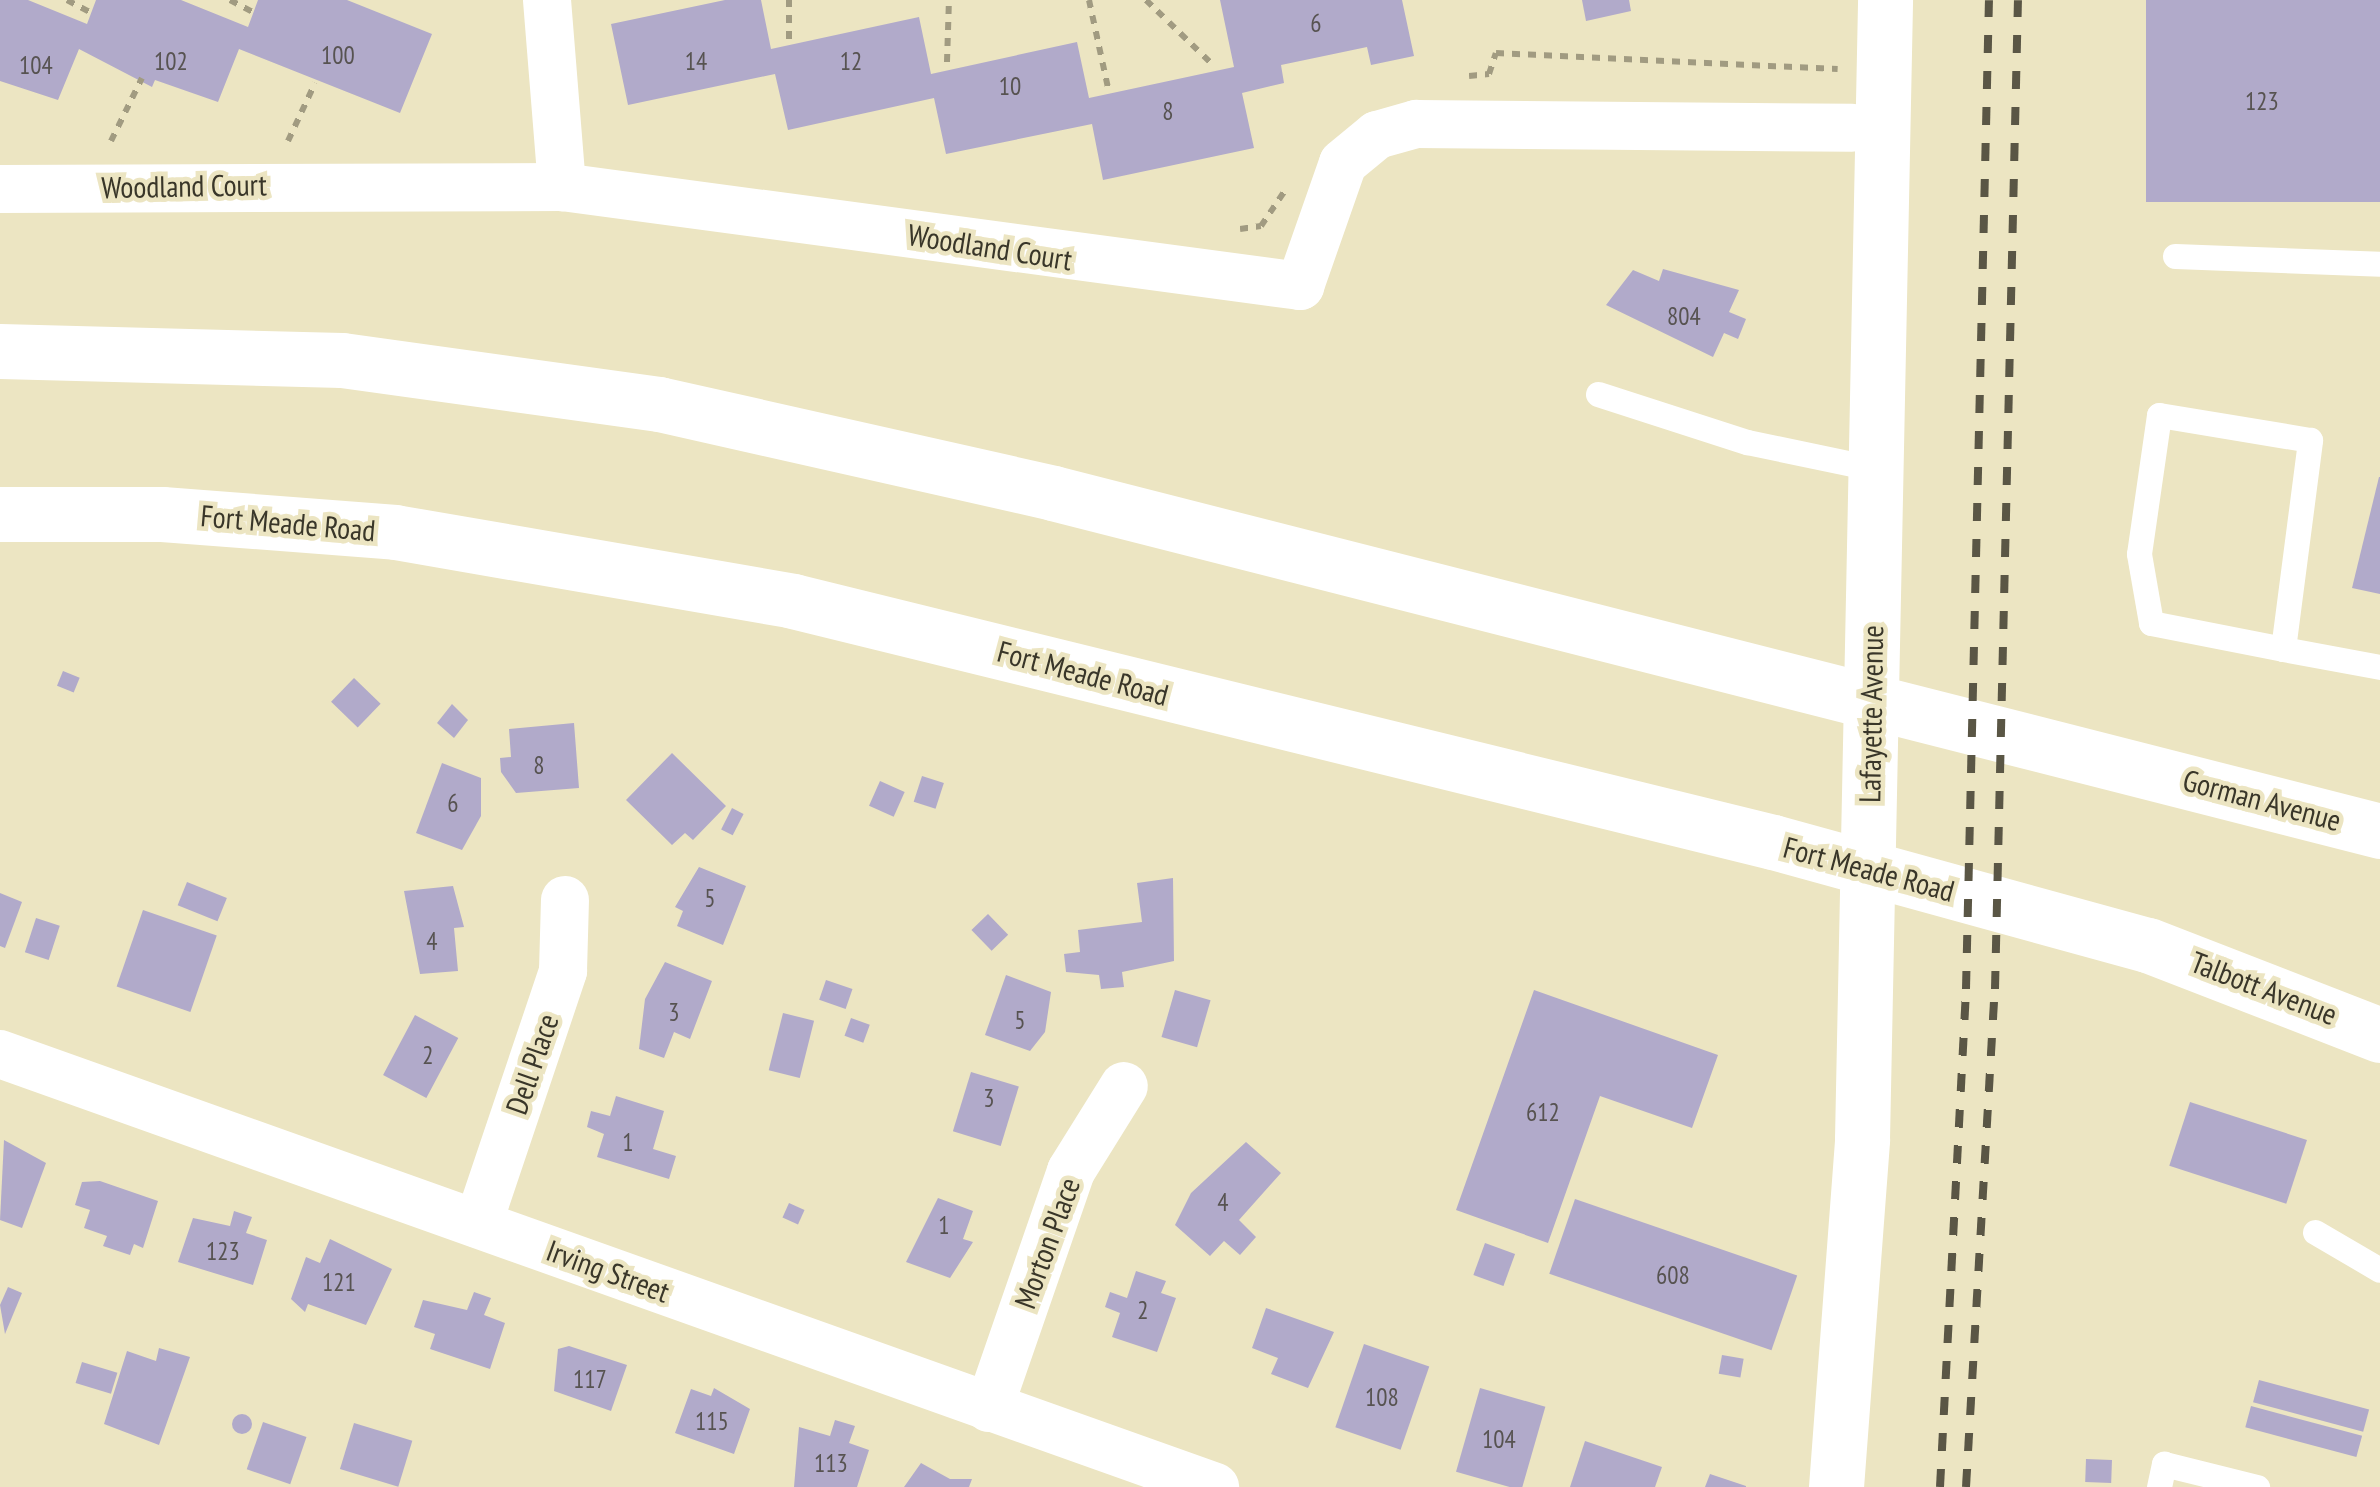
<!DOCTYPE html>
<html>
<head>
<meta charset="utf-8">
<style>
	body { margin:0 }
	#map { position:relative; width:2380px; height:1487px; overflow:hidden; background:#ece5c2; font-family:"PT Sans Narrow",sans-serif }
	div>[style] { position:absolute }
	.building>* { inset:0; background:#b1aaca; transform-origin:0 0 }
	.round { border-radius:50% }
	.path>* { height:6px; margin-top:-3px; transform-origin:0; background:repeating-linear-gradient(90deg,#a19b81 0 8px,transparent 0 16px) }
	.service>* { height:25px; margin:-12.5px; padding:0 12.5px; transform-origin:12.5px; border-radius:12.5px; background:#fff }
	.minor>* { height:48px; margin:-24px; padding:0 24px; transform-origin:24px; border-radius:24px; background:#fff }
	.tertiary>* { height:55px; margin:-27.5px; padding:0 27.5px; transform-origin:27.5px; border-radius:27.5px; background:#fff }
	.primary>* { height:55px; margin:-27.5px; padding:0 27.5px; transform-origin:27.5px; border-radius:27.5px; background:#fff }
	.rail>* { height:8px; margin-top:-4px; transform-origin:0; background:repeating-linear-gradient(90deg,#5a5645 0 18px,transparent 0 36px) }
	span { translate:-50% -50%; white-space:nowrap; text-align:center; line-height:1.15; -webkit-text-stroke:9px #ece5c2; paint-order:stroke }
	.number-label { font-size:25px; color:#575351 }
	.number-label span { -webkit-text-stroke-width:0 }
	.street-label { font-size:30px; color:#393629 }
</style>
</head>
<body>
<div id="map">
	<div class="building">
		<i style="clip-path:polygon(0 0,28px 0,87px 24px,96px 0,181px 0,248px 27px,258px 0,347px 0,432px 34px,400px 113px,239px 49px,218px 102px,155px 80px,152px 87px,79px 49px,58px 100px,0 81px)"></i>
		<i style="clip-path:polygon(725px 0,761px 0,771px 49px,919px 17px,931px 74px,1077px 42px,1089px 98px,1234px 67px,1220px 0,1402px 0,1414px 56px,1371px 65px,1367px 47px,1281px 65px,1284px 83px,1242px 93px,1254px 148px,1103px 180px,1092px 124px,946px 154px,934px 98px,788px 130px,775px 74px,628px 105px,611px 24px)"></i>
		<i style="clip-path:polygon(1582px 0,1629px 0,1631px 11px,1586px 21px)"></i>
		<i style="left:2146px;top:0;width:234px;height:202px"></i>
		<i style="clip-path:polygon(1663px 269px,1739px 290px,1729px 312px,1746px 319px,1738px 339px,1724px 333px,1713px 357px,1606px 305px,1633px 270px,1659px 281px)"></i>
		<i style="clip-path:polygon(2379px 477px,2380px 477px,2380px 594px,2352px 588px)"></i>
		<i style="left:63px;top:671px;width:18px;height:16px;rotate:22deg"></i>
		<i style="left:354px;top:678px;width:37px;height:33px;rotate:44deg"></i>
		<i style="clip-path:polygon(452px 704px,468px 720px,454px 738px,437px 723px)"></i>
		<i style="clip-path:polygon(574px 723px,579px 788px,516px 793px,501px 772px,500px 758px,511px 757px,509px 729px)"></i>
		<i style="clip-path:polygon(672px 753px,726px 806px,693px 840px,685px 833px,672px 845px,626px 800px)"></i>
		<i style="clip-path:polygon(442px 763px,481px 778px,481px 816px,462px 850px,416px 833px)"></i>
		<i style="left:922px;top:776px;width:23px;height:27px;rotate:18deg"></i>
		<i style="left:880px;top:781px;width:27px;height:27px;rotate:24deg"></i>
		<i style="left:732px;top:808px;width:13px;height:24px;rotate:27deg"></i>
		<i style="clip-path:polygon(699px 867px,746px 886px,723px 945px,677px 926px,683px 911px,675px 907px)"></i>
		<i style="clip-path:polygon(1173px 878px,1174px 961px,1122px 972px,1124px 987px,1101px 989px,1099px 975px,1066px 972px,1064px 954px,1080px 952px,1078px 930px,1142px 922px,1137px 883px)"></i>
		<i style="left:187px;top:882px;width:43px;height:25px;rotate:22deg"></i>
		<i style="clip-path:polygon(453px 886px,464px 927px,454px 928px,458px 971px,420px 974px,404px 891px)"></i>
		<i style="clip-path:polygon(0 893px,22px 902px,5px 948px,0 946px)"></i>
		<i style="left:143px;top:910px;width:78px;height:81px;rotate:19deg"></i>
		<i style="left:988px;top:914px;width:29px;height:23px;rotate:46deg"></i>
		<i style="left:36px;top:918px;width:25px;height:36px;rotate:18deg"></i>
		<i style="clip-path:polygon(665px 962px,712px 981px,690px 1039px,674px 1032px,664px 1058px,639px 1049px,645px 999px)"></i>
		<i style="clip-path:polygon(1006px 975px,1051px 992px,1045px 1032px,1030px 1051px,985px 1035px)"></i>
		<i style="left:826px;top:980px;width:28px;height:21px;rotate:19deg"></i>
		<i style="left:1175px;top:990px;width:37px;height:49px;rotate:16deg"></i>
		<i style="clip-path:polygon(1534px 990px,1718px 1055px,1692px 1128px,1600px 1096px,1548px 1243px,1456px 1210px)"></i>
		<i style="left:783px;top:1013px;width:32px;height:59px;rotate:14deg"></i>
		<i style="left:415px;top:1015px;width:49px;height:68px;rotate:28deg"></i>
		<i style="left:851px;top:1018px;width:20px;height:19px;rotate:20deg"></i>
		<i style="left:971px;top:1072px;width:50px;height:62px;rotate:17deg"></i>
		<i style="clip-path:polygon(616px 1096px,664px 1111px,653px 1149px,676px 1156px,669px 1179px,597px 1157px,604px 1134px,587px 1127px,591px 1111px,610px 1116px)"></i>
		<i style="left:2190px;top:1102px;width:123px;height:67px;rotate:18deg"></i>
		<i style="clip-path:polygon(4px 1140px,46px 1163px,22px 1228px,0 1220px)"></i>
		<i style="clip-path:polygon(1246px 1142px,1281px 1173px,1239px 1220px,1256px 1237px,1240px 1255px,1224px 1241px,1210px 1256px,1175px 1225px,1191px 1193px)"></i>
		<i style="clip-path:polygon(100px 1181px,158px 1201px,143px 1248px,134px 1244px,130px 1255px,103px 1246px,107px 1236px,84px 1228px,90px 1210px,75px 1205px,82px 1182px)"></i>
		<i style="clip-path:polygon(938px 1198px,973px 1211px,963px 1239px,973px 1242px,950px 1278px,906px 1262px)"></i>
		<i style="left:1575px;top:1199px;width:235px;height:79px;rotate:19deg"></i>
		<i style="left:789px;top:1203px;width:17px;height:16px;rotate:24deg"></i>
		<i style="clip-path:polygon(234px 1211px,252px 1217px,246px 1233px,267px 1240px,253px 1285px,178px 1262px,193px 1218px,230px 1226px)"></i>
		<i style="clip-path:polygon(330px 1239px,392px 1269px,366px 1325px,308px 1304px,305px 1312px,291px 1299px,306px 1257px,320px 1263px)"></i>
		<i style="left:1485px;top:1243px;width:32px;height:34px;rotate:20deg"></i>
		<i style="clip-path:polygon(1136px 1271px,1166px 1281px,1161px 1293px,1176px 1298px,1157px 1352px,1112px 1337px,1120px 1313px,1105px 1307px,1110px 1292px,1127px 1298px)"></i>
		<i style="clip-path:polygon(8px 1287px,22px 1293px,5px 1334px,0 1305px)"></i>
		<i style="clip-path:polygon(474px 1292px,491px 1298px,484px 1315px,505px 1323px,490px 1369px,430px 1349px,435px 1334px,414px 1327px,423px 1300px,467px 1310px)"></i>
		<i style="clip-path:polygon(1266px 1308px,1334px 1332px,1308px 1388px,1271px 1374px,1278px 1358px,1252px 1348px)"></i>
		<i style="left:1364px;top:1344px;width:69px;height:88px;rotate:19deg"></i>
		<i style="clip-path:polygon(569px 1346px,627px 1365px,611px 1411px,554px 1391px,558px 1349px)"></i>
		<i style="clip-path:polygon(159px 1348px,190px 1357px,159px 1445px,104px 1424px,127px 1351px,156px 1361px)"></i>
		<i style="left:1722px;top:1355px;width:22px;height:19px;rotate:10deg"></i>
		<i style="left:82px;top:1362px;width:37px;height:22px;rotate:17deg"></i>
		<i style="left:2259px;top:1380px;width:114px;height:23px;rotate:15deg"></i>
		<i style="clip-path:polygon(714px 1388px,750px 1409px,734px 1454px,675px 1433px,691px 1389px,711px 1396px)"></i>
		<i style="left:1480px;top:1388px;width:68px;height:87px;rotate:16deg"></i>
		<i style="left:2251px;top:1406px;width:115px;height:22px;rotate:15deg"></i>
		<i class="round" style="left:232px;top:1414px;width:20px;height:20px"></i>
		<i style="clip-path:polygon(835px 1420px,855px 1426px,849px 1443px,869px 1450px,857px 1487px,794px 1487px,799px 1427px,830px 1436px)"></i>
		<i style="left:263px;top:1422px;width:46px;height:50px;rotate:19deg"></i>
		<i style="left:354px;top:1423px;width:61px;height:48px;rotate:17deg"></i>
		<i style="clip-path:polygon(1585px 1441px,1662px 1467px,1655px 1487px,1570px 1487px)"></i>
		<i style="left:2086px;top:1459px;width:26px;height:23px;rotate:2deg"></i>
		<i style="clip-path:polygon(921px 1463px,950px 1479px,972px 1479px,969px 1487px,904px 1487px)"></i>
		<i style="clip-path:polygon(1710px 1474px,1746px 1486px,1746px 1487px,1705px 1487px)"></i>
	</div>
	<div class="path">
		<i style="left:67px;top:0;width:27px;rotate:28deg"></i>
		<i style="left:230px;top:0;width:26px;rotate:28deg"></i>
		<i style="left:1089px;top:0;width:90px;rotate:77.8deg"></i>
		<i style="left:1146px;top:0;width:95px;rotate:44.1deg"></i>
		<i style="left:789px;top:39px;width:39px;rotate:-90deg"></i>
		<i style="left:947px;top:62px;width:62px;rotate:-88.2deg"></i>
		<i style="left:1469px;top:76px;width:20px;rotate:-6deg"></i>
		<i style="left:1489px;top:74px;width:22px;rotate:-72deg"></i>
		<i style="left:1496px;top:53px;width:342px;rotate:2.7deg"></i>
		<i style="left:111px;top:141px;width:70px;rotate:-63.8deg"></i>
		<i style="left:288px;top:141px;width:64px;rotate:-65deg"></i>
		<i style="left:1240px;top:229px;width:21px;rotate:-8deg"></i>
		<i style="left:1261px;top:226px;width:41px;rotate:-55.9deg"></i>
	</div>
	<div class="service">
		<i style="left:2175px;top:256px;width:205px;rotate:2.2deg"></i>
		<i style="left:1598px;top:394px;width:157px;rotate:17.9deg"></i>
		<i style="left:1747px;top:442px;width:132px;rotate:11.8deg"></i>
		<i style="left:2283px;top:649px;width:211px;rotate:-82.6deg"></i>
		<i style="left:2310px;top:440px;width:153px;rotate:-170.6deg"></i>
		<i style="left:2159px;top:415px;width:140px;rotate:98.2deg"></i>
		<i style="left:2139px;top:554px;width:70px;rotate:80.1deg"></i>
		<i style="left:2151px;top:623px;width:135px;rotate:11.1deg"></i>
		<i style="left:2283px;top:649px;width:99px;rotate:10.5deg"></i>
		<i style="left:2315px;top:1232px;width:75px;rotate:30.3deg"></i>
		<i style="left:2159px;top:1487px;width:24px;rotate:-78deg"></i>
		<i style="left:2164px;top:1464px;width:96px;rotate:13.9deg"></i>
	</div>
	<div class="minor">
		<i style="left:547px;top:0;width:188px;rotate:85.4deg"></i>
		<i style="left:0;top:189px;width:562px;rotate:-0.2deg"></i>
		<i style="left:562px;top:187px;width:745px;rotate:7.64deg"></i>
		<i style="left:1300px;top:286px;width:130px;rotate:-70.7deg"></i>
		<i style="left:1343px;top:163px;width:44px;rotate:-39.5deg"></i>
		<i style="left:1377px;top:135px;width:41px;rotate:-15.8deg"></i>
		<i style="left:1416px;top:124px;width:436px;rotate:0.5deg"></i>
		<i style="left:0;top:1054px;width:1290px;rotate:19.61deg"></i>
		<i style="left:478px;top:1224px;width:267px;rotate:-71.4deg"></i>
		<i style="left:563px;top:971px;width:71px;rotate:-88.4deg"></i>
		<i style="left:989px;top:1408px;width:251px;rotate:-70.9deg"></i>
		<i style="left:1071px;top:1171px;width:100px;rotate:-58.1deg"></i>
	</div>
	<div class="tertiary">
		<i style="left:1836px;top:1487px;width:349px;rotate:-85.7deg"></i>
		<i style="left:1862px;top:1139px;width:1139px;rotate:-88.84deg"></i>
	</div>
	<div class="primary">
		<i style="left:0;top:351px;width:342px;rotate:1.5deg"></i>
		<i style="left:342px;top:360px;width:320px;rotate:7.9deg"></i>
		<i style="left:659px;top:404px;width:404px;rotate:12.7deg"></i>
		<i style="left:1053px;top:493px;width:1369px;rotate:14.29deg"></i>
		<i style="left:0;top:514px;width:162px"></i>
		<i style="left:162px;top:514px;width:234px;rotate:4.4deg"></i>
		<i style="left:395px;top:532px;width:404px;rotate:9.8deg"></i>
		<i style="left:793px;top:601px;width:1009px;rotate:13.82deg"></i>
		<i style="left:1773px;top:842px;width:389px;rotate:15.4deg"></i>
		<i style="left:2148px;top:945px;width:249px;rotate:21.2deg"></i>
	</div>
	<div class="rail">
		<i style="left:1940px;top:1487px;width:499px;rotate:-87deg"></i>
		<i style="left:1966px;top:989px;width:989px;rotate:-88.67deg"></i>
		<i style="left:1966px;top:1487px;width:499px;rotate:-86.7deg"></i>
		<i style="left:1995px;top:989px;width:989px;rotate:-88.67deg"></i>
	</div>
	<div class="number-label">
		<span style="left:1316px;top:23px">6</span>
		<span style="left:338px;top:55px">100</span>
		<span style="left:171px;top:61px">102</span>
		<span style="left:696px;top:61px">14</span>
		<span style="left:851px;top:61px">12</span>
		<span style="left:36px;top:65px">104</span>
		<span style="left:1010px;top:86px">10</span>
		<span style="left:2262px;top:101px">123</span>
		<span style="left:1168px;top:111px">8</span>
		<span style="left:1684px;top:316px">804</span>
		<span style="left:539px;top:765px">8</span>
		<span style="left:453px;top:803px">6</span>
		<span style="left:710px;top:898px">5</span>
		<span style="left:432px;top:941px">4</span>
		<span style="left:674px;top:1012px">3</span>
		<span style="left:1020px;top:1020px">5</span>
		<span style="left:428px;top:1055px">2</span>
		<span style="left:989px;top:1098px">3</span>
		<span style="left:1543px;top:1112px">612</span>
		<span style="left:628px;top:1142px">1</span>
		<span style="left:1223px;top:1202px">4</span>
		<span style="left:944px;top:1225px">1</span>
		<span style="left:223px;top:1251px">123</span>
		<span style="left:1673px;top:1275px">608</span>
		<span style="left:339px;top:1282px">121</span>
		<span style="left:1143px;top:1310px">2</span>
		<span style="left:590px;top:1379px">117</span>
		<span style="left:1382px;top:1397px">108</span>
		<span style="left:712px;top:1421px">115</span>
		<span style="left:1499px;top:1439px">104</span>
		<span style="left:831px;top:1463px">113</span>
	</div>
	<div class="street-label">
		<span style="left:184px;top:186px;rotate:-1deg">Woodland Court</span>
		<span style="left:990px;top:247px;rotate:9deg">Woodland Court</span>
		<span style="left:288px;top:523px;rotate:5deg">Fort Meade Road</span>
		<span style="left:1083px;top:673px;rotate:15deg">Fort Meade Road</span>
		<span style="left:1871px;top:714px;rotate:-89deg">Lafayette Avenue</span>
		<span style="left:2262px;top:800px;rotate:15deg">Gorman Avenue</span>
		<span style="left:1869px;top:869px;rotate:15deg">Fort Meade Road</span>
		<span style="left:2264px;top:988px;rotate:21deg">Talbott Avenue</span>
		<span style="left:532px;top:1064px;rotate:-71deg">Dell Place</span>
		<span style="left:1047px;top:1243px;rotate:-70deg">Morton Place</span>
		<span style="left:608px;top:1271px;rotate:20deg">Irving Street</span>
	</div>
</div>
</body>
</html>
